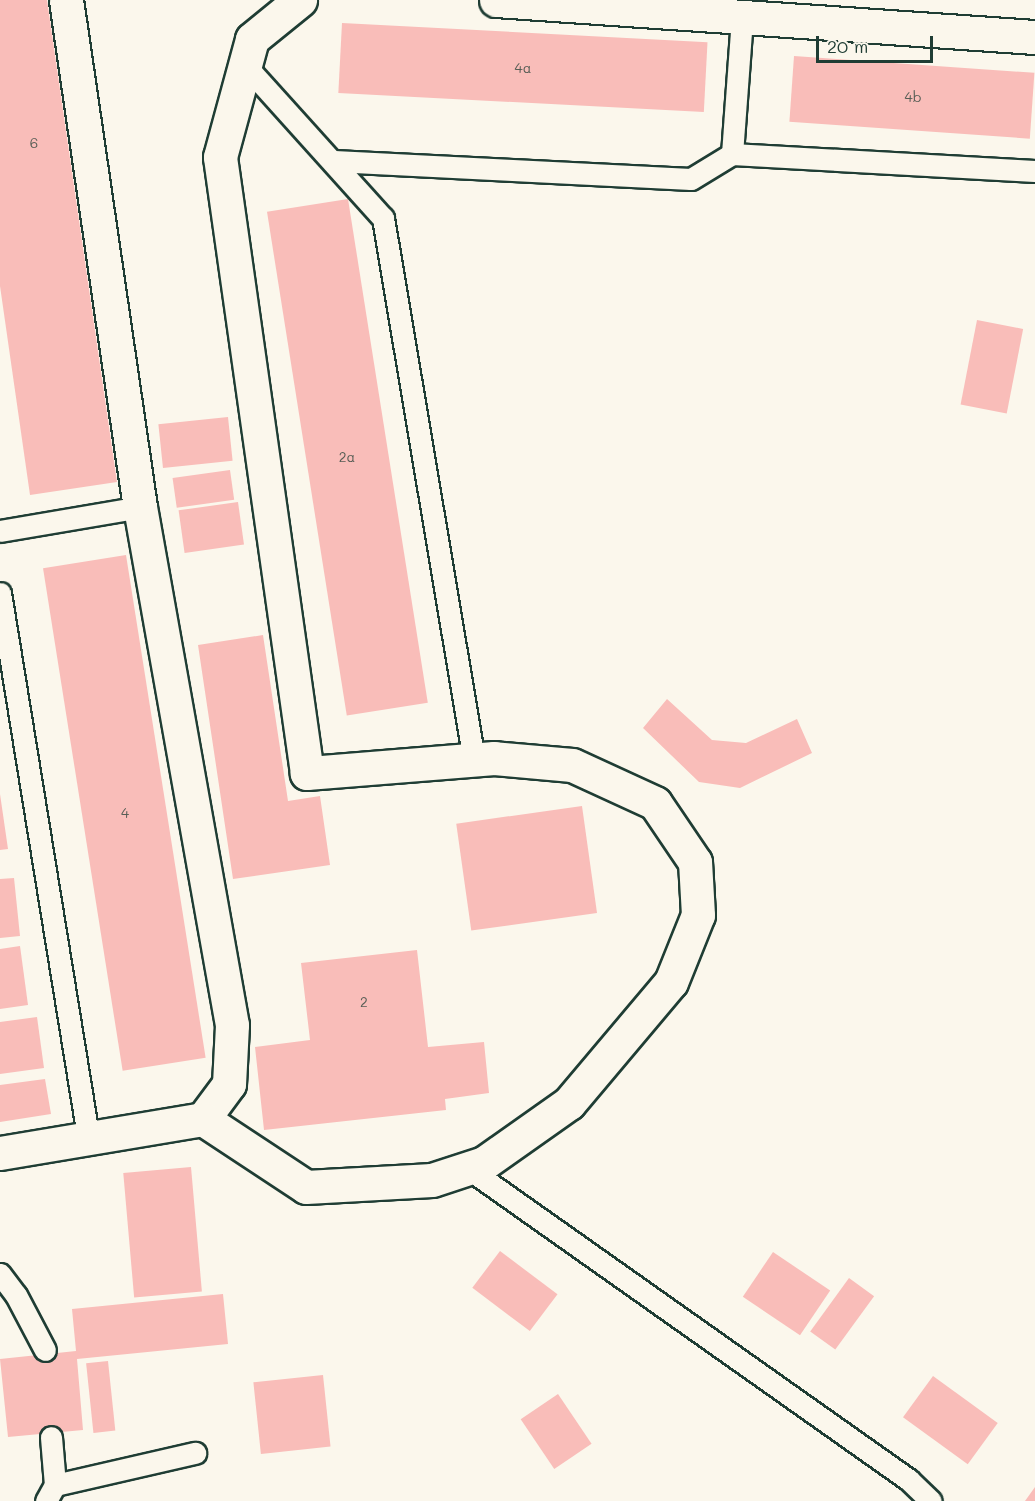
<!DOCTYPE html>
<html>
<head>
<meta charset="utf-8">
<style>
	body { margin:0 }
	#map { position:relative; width:1035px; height:1501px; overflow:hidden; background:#fbf7ec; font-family:Mali,sans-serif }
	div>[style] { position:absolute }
	.building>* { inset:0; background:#f9bdb9; transform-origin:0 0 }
	.roads { filter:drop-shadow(2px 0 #1f3d34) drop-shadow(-2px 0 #1f3d34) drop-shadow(0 2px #1f3d34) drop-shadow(0 -2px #1f3d34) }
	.service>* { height:21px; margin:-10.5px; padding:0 10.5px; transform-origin:10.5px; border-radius:10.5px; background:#fbf7ec }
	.minor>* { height:33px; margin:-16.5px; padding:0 16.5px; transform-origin:16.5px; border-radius:16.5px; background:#fbf7ec }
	span { translate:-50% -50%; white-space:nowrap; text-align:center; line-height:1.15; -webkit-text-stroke:6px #fbf7ec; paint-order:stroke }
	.number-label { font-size:14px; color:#565d55 }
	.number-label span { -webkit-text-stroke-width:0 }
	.scale { position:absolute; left:816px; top:36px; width:117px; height:27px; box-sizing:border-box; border:3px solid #1f3d34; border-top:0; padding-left:8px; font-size:18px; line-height:21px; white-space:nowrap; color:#1f3d34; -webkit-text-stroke:4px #fbf7ec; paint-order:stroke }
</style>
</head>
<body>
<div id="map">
	<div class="building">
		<i style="clip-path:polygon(0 0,47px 0,117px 482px,30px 495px,0 286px)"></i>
		<i style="left:342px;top:23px;width:366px;height:70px;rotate:3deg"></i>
		<i style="left:794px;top:56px;width:241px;height:66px;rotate:4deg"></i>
		<i style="left:348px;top:199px;width:510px;height:82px;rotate:81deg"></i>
		<i style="left:977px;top:320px;width:47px;height:86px;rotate:11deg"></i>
		<i style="left:228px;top:417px;width:44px;height:70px;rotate:84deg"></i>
		<i style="left:230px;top:470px;width:30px;height:58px;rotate:82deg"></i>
		<i style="left:238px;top:502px;width:43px;height:60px;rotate:82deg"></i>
		<i style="left:126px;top:555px;width:509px;height:84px;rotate:81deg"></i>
		<i style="clip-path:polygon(263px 635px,288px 801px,320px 796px,330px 865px,233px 879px,198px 645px)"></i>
		<i style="clip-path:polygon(667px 699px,712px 740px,746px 743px,797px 719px,812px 753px,740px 788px,699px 782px,643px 728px)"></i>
		<i style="clip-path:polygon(0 794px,8px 849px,0 850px)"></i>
		<i style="left:582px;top:806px;width:108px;height:127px;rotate:82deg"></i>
		<i style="clip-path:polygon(14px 878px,20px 936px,0 938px,0 879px)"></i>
		<i style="clip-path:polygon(20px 946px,28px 1005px,0 1009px,0 949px)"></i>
		<i style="clip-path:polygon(417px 950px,428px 1047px,484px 1042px,489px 1093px,445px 1099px,446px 1110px,264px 1130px,255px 1047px,310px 1040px,301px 963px)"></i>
		<i style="clip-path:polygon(37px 1017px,44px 1068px,0 1074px,0 1022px)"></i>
		<i style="clip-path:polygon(45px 1079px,51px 1114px,0 1122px,0 1085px)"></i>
		<i style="left:191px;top:1167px;width:125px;height:68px;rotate:85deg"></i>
		<i style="left:500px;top:1251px;width:72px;height:46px;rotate:37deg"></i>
		<i style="left:773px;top:1252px;width:69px;height:54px;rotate:34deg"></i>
		<i style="left:849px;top:1278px;width:31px;height:66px;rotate:36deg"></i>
		<i style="clip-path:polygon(223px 1294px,228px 1344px,77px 1359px,83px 1430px,8px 1437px,0 1359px,76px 1351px,72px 1309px)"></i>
		<i style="left:108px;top:1361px;width:70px;height:22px;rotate:84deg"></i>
		<i style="left:323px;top:1375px;width:72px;height:70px;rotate:84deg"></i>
		<i style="left:933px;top:1376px;width:80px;height:51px;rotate:36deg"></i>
		<i style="left:558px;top:1394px;width:60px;height:45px;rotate:56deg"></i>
		<i style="clip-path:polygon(1035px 1487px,1035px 1501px,1025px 1501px)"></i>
	</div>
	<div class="roads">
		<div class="service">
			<i style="left:245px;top:65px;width:206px;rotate:48deg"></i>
			<i style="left:383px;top:218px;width:550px;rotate:80.47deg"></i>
			<i style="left:732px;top:154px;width:137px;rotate:-85.8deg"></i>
			<i style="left:334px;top:161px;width:357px;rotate:2.9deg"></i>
			<i style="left:691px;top:179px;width:48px;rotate:-31.4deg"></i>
			<i style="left:732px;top:154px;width:303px;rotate:3.2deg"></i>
			<i style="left:0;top:531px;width:142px;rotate:-9.7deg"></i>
			<i style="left:0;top:593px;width:550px;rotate:80.79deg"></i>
			<i style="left:469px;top:1169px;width:539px;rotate:35.25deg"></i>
			<i style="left:909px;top:1480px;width:30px;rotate:44deg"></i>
			<i style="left:0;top:1274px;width:26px;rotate:53deg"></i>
			<i style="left:16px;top:1295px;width:62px;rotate:62.2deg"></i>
			<i style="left:55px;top:1485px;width:144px;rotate:-12.9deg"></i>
			<i style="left:46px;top:1501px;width:18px;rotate:-61deg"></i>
			<i style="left:55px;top:1485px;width:48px;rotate:-94.8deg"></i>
		</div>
		<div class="minor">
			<i style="left:66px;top:0;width:512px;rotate:81.7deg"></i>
			<i style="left:140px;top:507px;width:526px;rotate:79.93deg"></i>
			<i style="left:232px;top:1025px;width:59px;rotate:92.9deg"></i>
			<i style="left:229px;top:1084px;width:44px;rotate:126.6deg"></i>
			<i style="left:496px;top:0;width:540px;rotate:3.93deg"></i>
			<i style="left:0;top:1153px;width:206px;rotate:-9.5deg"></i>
			<i style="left:203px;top:1119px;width:123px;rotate:33.4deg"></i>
			<i style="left:306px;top:1187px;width:126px;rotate:-3.2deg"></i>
			<i style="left:432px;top:1180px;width:55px;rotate:-18.1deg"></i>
			<i style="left:484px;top:1163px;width:104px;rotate:-35.2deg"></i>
			<i style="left:569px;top:1103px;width:158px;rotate:-49.9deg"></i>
			<i style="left:671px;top:982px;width:72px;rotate:-68.1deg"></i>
			<i style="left:698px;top:915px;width:53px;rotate:-93.2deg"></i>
			<i style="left:695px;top:862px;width:71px;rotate:-124.1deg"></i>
			<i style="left:655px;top:803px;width:91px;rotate:-155.4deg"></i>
			<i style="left:572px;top:765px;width:78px;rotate:-174.9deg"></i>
			<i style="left:494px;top:758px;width:188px;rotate:175.4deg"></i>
			<i style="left:307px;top:773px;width:622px;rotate:-98.04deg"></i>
			<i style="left:220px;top:157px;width:122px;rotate:-74.8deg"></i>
			<i style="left:252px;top:39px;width:62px;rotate:-39.1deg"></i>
		</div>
	</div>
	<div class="number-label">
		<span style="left:523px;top:68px">4a</span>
		<span style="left:913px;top:97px">4b</span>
		<span style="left:34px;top:143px">6</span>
		<span style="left:347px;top:457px">2a</span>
		<span style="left:125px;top:813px">4</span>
		<span style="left:364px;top:1002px">2</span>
	</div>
	<div class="scale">20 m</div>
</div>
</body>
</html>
